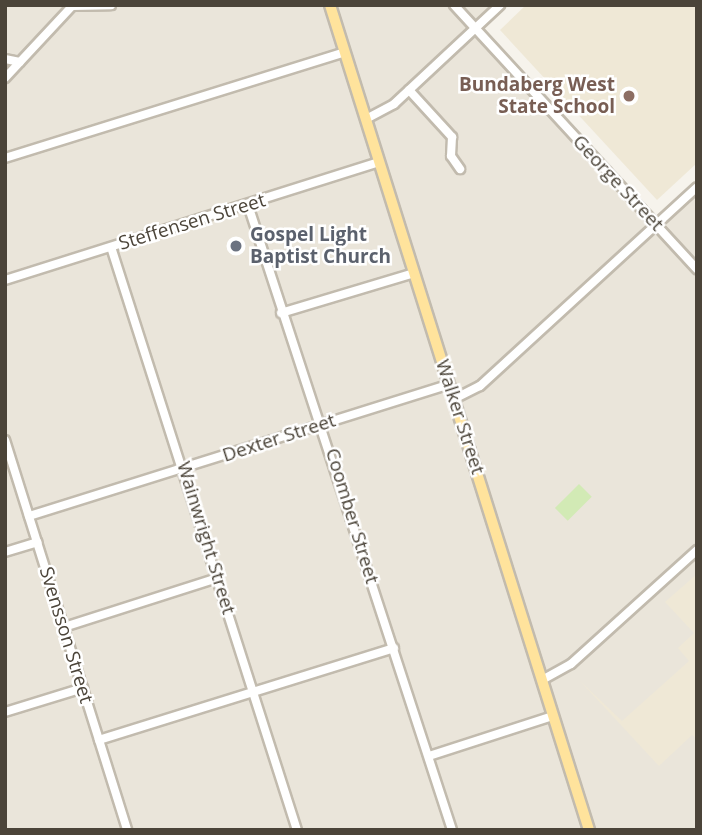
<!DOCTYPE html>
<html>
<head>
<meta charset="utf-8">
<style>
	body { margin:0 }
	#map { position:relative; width:702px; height:835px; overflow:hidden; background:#f6f3ec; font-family:"Open Sans",sans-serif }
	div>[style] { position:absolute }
	.residential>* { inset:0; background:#eae5da }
	.education>* { inset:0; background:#efe8d6 }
	.green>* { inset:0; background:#d2eab5; transform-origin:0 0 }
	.roads { filter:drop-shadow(2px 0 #c2bbae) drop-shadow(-2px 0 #c2bbae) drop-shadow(0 2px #c2bbae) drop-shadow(0 -2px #c2bbae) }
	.minor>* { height:8px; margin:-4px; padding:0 4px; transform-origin:4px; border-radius:4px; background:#fff }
	.major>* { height:10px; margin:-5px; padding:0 5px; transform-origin:5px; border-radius:5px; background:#ffe39c }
	.dots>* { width:19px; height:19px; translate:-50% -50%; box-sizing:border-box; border:4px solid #fff; border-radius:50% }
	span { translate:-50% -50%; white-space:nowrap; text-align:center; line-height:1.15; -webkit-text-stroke:5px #fff; paint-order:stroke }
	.education-label { font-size:19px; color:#785e54; font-weight:700 }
	.right { translate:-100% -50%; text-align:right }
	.street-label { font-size:19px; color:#4b4439 }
	.worship-label { font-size:19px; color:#5b616d; font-weight:700 }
	.left { translate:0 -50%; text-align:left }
	.frame { position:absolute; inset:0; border:7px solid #4b4439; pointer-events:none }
</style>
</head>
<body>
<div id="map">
	<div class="residential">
		<i style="clip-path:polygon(5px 5px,499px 5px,474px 28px,656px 225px,697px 188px,697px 830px,5px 830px)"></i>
	</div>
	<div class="education">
		<i style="clip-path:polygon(526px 5px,697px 5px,697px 163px,657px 200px,500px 30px)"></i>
		<i style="clip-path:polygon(697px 574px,697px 739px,692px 735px,659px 766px,580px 681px,622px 721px,689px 661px,678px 648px,694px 633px,665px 602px)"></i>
	</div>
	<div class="green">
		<i style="left:579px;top:484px;width:18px;height:34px;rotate:45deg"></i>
	</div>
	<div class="roads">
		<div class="minor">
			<i style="left:454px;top:5px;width:359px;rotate:47.4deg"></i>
			<i style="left:72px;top:6px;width:39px;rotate:-1deg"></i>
			<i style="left:5px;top:59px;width:15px;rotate:11deg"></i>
			<i style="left:5px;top:78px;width:100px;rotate:-47deg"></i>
			<i style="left:409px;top:90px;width:64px;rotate:47.5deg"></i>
			<i style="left:452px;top:137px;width:19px;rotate:93deg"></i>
			<i style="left:451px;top:156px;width:16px;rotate:55deg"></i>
			<i style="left:366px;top:119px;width:32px;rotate:-28deg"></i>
			<i style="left:394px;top:104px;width:145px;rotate:-43deg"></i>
			<i style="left:5px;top:158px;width:356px;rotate:-17.3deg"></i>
			<i style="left:248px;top:205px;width:657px;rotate:71.92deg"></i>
			<i style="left:111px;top:247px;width:612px;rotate:72.31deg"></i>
			<i style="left:5px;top:280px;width:392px;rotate:-17.5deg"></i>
			<i style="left:281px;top:313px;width:139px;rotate:-16.7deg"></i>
			<i style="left:454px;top:399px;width:29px;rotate:-27deg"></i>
			<i style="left:480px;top:386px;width:294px;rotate:-42.5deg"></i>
			<i style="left:5px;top:440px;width:409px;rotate:72.6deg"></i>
			<i style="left:29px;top:516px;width:440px;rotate:-17.4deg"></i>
			<i style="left:5px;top:552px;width:34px;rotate:-17deg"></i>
			<i style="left:64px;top:627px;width:162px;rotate:-17.7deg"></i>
			<i style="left:542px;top:680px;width:33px;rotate:-29deg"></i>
			<i style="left:571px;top:664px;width:170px;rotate:-42.1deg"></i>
			<i style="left:5px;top:712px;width:82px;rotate:-17.1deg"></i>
			<i style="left:99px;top:740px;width:309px;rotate:-17.3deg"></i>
			<i style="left:429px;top:756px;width:130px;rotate:-17.9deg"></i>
		</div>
		<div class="major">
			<i style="left:330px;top:5px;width:865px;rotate:72.57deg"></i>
		</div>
	</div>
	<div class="dots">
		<i style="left:629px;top:96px;background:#8d6e63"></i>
		<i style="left:236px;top:246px;background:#6b7280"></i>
	</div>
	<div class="education-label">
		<span class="right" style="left:615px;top:96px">Bundaberg West<br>State School</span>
	</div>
	<div class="street-label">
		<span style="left:618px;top:183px;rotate:47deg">George Street</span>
		<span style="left:192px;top:222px;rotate:-17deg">Steffensen Street</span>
		<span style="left:460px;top:417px;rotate:72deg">Walker Street</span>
		<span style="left:279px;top:438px;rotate:-18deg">Dexter Street</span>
		<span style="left:352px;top:516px;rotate:73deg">Coomber Street</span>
		<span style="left:206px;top:538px;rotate:73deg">Wainwright Street</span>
		<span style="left:66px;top:635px;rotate:73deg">Svensson Street</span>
	</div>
	<div class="worship-label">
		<span class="left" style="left:250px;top:246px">Gospel Light<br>Baptist Church</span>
	</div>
	<div class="frame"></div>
</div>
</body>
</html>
